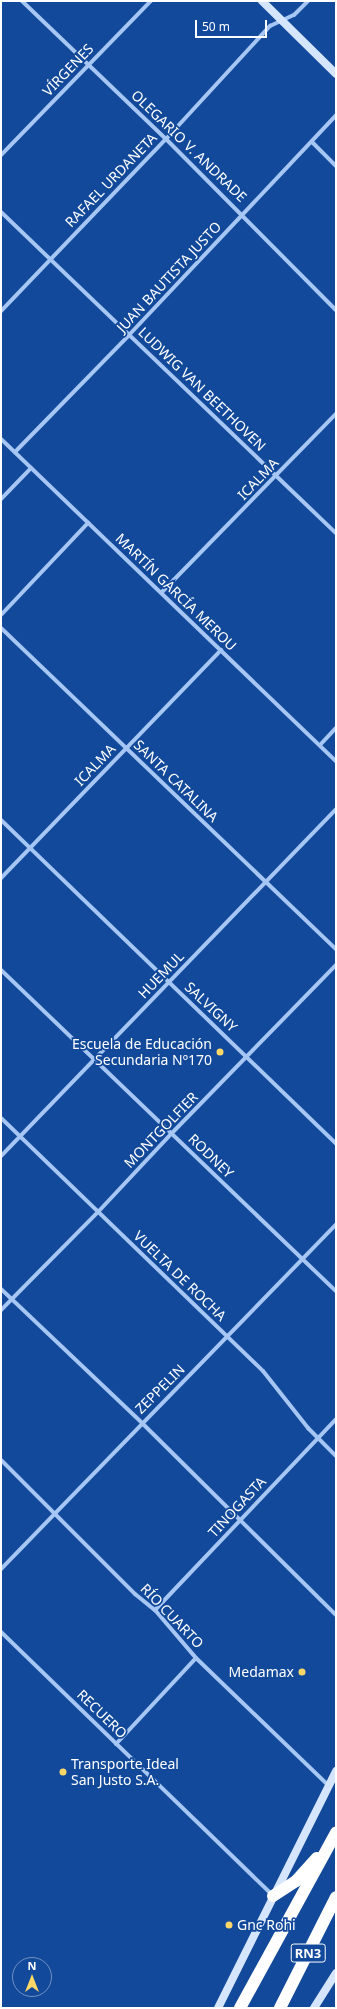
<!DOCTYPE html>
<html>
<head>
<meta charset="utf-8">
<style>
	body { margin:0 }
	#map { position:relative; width:337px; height:2009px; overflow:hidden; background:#12499a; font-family:"Noto Sans",sans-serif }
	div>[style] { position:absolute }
	.street>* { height:4px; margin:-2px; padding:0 2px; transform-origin:2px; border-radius:2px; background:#a6c6f4 }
	.secondary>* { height:8px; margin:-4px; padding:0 4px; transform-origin:4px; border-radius:4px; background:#d5e5fd }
	.highway>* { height:12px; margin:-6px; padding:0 6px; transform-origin:6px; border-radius:6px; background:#fff }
	.dots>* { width:11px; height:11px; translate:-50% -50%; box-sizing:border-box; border:2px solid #12499a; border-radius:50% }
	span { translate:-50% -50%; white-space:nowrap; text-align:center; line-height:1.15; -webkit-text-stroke:3.5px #12499a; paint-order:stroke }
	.shield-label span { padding:1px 3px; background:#12499a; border:1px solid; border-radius:3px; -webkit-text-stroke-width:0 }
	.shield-label { font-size:13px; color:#fff; font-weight:700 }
	.street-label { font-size:14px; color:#fff }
	.poi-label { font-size:14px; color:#fff }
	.right { translate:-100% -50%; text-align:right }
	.left { translate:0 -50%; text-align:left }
	.frame { position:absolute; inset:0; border:2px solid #fff; pointer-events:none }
	.north { position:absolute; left:12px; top:1957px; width:40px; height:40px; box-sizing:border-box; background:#12499a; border:1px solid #7192c2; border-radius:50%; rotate:0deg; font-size:11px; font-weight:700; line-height:16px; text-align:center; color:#fff }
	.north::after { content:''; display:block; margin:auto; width:14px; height:18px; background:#ffd868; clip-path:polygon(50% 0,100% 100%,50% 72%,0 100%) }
	.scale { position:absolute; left:195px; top:20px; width:72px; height:18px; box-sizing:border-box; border:2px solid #fff; border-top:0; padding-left:5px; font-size:12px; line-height:14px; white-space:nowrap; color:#fff; -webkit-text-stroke:3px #12499a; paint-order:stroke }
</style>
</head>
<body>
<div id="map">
	<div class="street">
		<i style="left:22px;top:1px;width:199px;rotate:43.8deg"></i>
		<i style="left:166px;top:139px;width:241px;rotate:45.2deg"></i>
		<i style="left:312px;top:142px;width:34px;rotate:45deg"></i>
		<i style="left:1px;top:155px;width:215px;rotate:-45.8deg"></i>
		<i style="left:1px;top:212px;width:464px;rotate:43.8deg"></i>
		<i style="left:1px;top:311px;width:238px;rotate:-46.2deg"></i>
		<i style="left:166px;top:139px;width:154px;rotate:-47.4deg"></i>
		<i style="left:270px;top:26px;width:26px;rotate:-25deg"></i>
		<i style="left:294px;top:15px;width:20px;rotate:-45deg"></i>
		<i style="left:1px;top:439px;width:465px;rotate:43.9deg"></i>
		<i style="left:15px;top:452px;width:163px;rotate:-45.7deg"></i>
		<i style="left:129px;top:335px;width:302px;rotate:-46.7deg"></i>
		<i style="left:1px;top:499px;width:43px;rotate:-45.9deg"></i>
		<i style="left:162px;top:592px;width:249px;rotate:-45.7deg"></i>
		<i style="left:1px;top:615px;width:127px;rotate:-46.6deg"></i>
		<i style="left:1px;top:628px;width:464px;rotate:43.8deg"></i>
		<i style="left:320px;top:745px;width:23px;rotate:-47deg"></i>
		<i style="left:1px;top:820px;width:466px;rotate:44deg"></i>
		<i style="left:1px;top:878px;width:317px;rotate:-46deg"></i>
		<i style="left:1px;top:970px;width:464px;rotate:43.8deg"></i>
		<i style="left:1px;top:1118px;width:364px;rotate:44deg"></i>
		<i style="left:263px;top:1371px;width:73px;rotate:51.7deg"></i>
		<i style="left:308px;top:1428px;width:40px;rotate:45deg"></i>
		<i style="left:1px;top:1156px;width:482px;rotate:-46deg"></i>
		<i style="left:1px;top:1289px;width:195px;rotate:43.5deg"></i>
		<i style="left:142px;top:1423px;width:273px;rotate:44.7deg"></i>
		<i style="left:1px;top:1310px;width:138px;rotate:-45.3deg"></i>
		<i style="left:98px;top:1212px;width:107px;rotate:-46.9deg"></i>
		<i style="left:171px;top:1134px;width:236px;rotate:-45.7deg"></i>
		<i style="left:1px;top:1460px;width:190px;rotate:45deg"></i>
		<i style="left:135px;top:1594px;width:26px;rotate:39deg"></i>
		<i style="left:155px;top:1610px;width:63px;rotate:49.5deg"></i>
		<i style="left:196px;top:1658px;width:185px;rotate:43.9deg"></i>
		<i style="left:1px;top:1569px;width:480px;rotate:-45.8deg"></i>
		<i style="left:155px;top:1610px;width:263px;rotate:-46.5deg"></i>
		<i style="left:1px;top:1632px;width:378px;rotate:44.1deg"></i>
		<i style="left:116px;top:1744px;width:117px;rotate:-47.1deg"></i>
	</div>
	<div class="secondary">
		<i style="left:262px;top:1px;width:104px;rotate:44.6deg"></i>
		<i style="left:218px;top:2008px;width:265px;rotate:-63.5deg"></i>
		<i style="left:314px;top:2008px;width:41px;rotate:-57.8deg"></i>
	</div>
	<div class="highway">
		<i style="left:273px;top:1896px;width:27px;rotate:-33deg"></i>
		<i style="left:296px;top:1881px;width:31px;rotate:-48deg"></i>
		<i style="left:240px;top:2008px;width:200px;rotate:-61.3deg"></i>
		<i style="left:280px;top:2008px;width:124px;rotate:-63.2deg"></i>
	</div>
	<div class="dots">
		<i style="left:220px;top:1052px;background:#ffd868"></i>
		<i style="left:302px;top:1672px;background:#ffd868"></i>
		<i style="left:63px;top:1772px;background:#ffd868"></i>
		<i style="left:229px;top:1925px;background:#ffd868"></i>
	</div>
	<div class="shield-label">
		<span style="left:308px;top:1953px">RN3</span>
	</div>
	<div class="street-label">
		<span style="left:68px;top:70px;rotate:-46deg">VÍRGENES</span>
		<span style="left:189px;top:146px;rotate:44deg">OLEGARIO V. ANDRADE</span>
		<span style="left:111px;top:180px;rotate:-46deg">RAFAEL URDANETA</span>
		<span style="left:169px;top:277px;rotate:-47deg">JUAN BAUTISTA JUSTO</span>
		<span style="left:202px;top:389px;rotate:44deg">LUDWIG VAN BEETHOVEN</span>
		<span style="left:258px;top:479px;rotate:-46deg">ICALMA</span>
		<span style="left:176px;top:592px;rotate:44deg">MARTÍN GARCÍA MEROU</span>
		<span style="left:95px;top:765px;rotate:-46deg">ICALMA</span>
		<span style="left:176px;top:781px;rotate:44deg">SANTA CATALINA</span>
		<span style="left:161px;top:975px;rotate:-46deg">HUEMUL</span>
		<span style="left:211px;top:1007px;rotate:43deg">SALVIGNY</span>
		<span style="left:161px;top:1130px;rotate:-46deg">MONTGOLFIER</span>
		<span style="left:211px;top:1156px;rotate:44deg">RODNEY</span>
		<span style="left:180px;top:1276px;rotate:44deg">VUELTA DE ROCHA</span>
		<span style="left:160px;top:1389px;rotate:-45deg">ZEPPELIN</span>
		<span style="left:237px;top:1507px;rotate:-47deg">TINOGASTA</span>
		<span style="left:172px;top:1616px;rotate:46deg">RÍO CUARTO</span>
		<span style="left:102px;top:1714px;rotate:44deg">RECUERO</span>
	</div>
	<div class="poi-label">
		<span class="right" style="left:212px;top:1052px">Escuela de Educación<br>Secundaria Nº170</span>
		<span class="right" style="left:294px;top:1672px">Medamax</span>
		<span class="left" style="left:71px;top:1772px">Transporte Ideal<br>San Justo S.A.</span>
		<span class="left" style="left:237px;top:1925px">Gnc Rohi</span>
	</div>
	<div class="frame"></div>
	<div class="north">N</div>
	<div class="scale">50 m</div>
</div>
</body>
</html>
